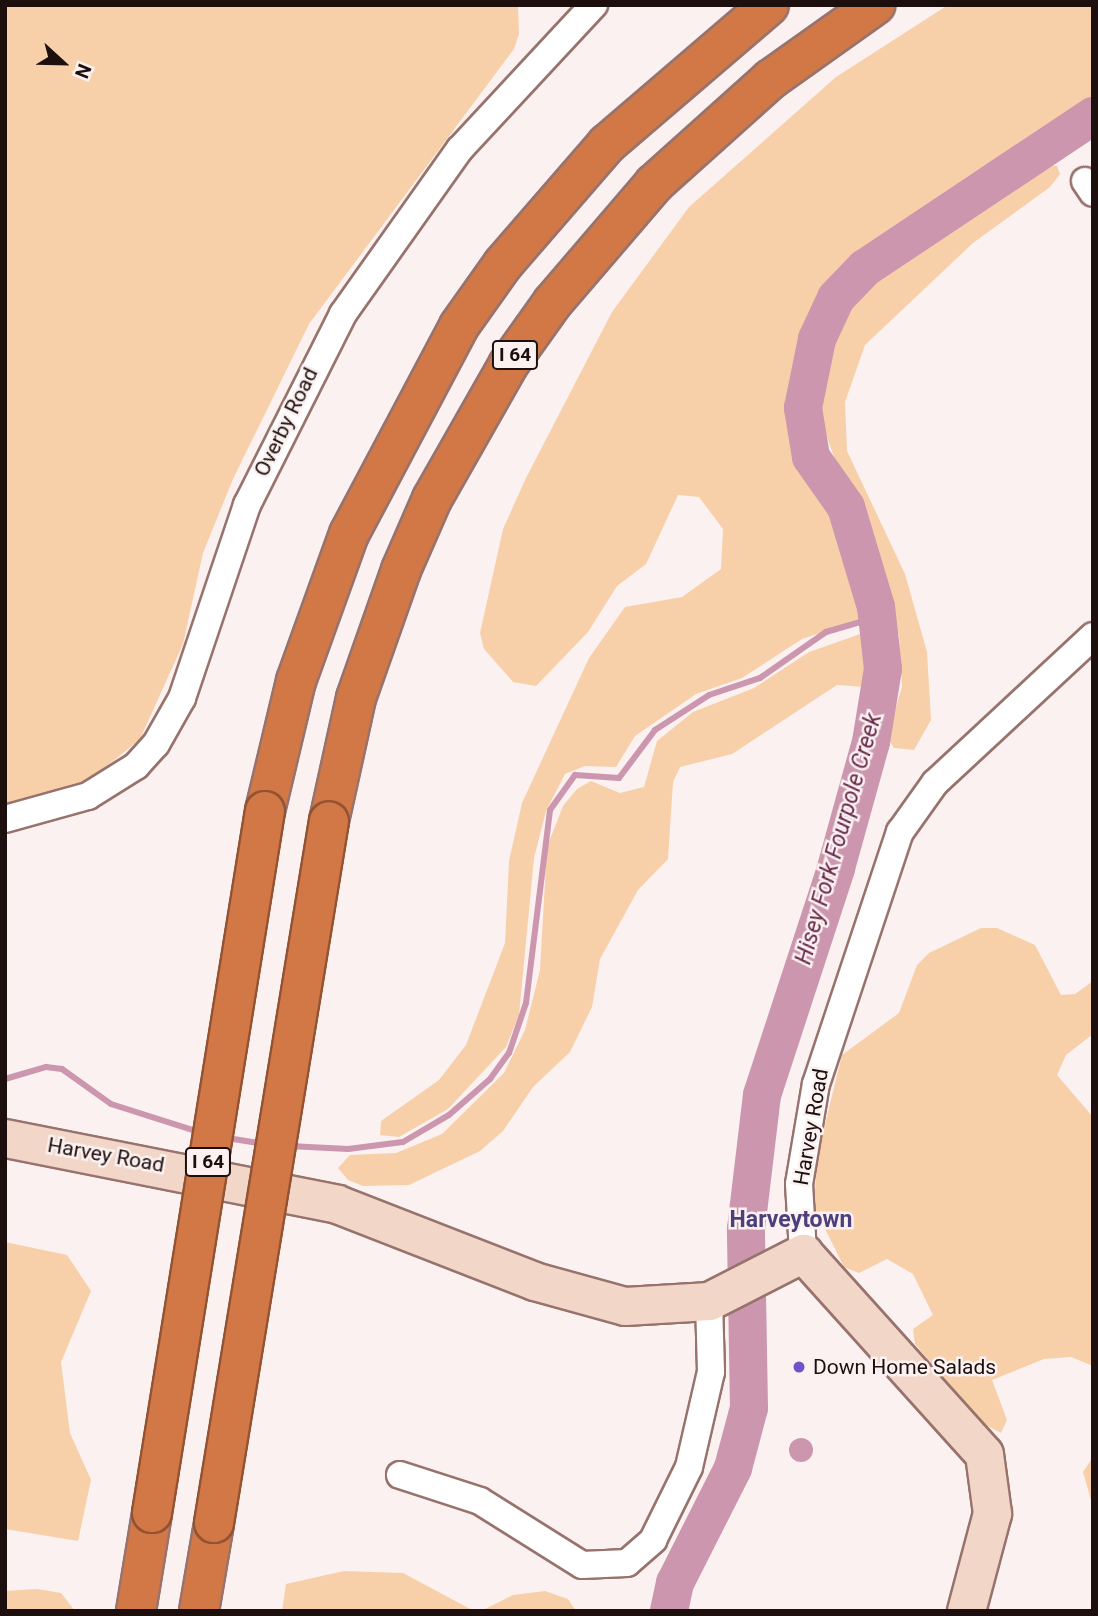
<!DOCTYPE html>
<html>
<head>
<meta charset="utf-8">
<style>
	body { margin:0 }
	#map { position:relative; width:1098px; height:1616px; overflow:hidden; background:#faf1f0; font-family:Roboto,sans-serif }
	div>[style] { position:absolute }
	.green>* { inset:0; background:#f7d0a9 }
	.water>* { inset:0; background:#cb96ae }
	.round { border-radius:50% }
	.stream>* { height:6px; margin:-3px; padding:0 3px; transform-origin:3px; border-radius:3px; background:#cb96ae }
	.river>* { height:38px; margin:-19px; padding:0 19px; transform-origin:19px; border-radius:19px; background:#cb96ae }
	.roads { filter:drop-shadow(2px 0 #98736d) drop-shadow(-2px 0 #98736d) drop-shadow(0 2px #98736d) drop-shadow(0 -2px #98736d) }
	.street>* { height:26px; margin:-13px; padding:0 13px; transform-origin:13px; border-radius:13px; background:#fff }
	.secondary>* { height:37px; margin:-18.5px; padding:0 18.5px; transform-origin:18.5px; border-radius:18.5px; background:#f2d6c8 }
	.highway>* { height:38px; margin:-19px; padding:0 19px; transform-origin:19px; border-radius:19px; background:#d27846 }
	.bridges { filter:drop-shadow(2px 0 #935332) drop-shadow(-2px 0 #935332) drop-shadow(0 2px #935332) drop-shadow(0 -2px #935332) }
	.highway-bridge>* { height:38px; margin:-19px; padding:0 19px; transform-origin:19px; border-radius:19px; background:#d27846 }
	.dots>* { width:19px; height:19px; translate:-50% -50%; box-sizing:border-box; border:4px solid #faf1f0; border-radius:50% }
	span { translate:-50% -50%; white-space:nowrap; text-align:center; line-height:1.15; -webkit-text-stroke:5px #faf1f0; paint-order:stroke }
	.shield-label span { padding:2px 5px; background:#faf1f0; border:2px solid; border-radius:5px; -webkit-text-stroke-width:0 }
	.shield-label { font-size:19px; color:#1d0f0d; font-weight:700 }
	.street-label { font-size:21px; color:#1d0f0d }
	.poi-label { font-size:21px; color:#1d0f0d }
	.left { translate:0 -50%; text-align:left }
	.water-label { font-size:23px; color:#69294b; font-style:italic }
	.neighbourhood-label { font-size:23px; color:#4c3f7c; font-weight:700 }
	.frame { position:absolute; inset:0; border:7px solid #1d0f0d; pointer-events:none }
	.north { position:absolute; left:28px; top:28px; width:70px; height:70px; -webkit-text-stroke:5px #faf1f0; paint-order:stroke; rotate:112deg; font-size:19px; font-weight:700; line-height:28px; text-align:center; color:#1d0f0d }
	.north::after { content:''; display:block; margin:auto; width:24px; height:32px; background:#1d0f0d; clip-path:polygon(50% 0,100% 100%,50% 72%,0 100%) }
</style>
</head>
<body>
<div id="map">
	<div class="green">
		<i style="clip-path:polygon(5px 5px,518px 5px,519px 34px,514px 49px,309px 324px,233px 479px,203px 553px,183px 644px,140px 739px,91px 779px,5px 804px)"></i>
		<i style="clip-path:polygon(948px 5px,1093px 5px,1093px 106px,862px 259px,816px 315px,807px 337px,796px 429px,818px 489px,862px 559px,863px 619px,802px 639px,742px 678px,696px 694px,635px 736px,616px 767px,585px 766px,565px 774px,546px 811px,534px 858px,519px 1015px,506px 1047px,448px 1109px,399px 1137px,380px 1135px,381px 1121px,439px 1080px,466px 1045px,505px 943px,509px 861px,522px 803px,589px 658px,625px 607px,682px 597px,721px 569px,723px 529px,699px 497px,678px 495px,646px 564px,617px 586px,588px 632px,536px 686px,513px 682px,484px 649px,480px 633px,503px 529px,526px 478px,612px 312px,689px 207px,836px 77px)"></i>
		<i style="clip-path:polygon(1042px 165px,1057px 166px,1060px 174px,1050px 187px,973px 243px,865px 345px,845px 402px,847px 451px,905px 574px,927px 652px,931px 720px,914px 750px,894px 748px,887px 737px,902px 687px,899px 636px,863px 511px,844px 485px,817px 409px,832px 332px,861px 284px)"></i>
		<i style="clip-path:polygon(863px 633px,870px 635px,876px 667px,864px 687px,837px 685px,732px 754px,680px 767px,673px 782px,668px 859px,638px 890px,600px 959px,592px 1007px,570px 1052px,533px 1087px,503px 1131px,480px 1151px,409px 1185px,363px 1186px,348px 1180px,338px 1168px,350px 1155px,396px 1153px,442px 1134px,504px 1073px,525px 1030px,540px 970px,547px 847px,563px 806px,577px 789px,591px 781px,620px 793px,644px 787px,657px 741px,693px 712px,754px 688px,809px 652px)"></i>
		<i style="clip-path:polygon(981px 928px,997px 928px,1035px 945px,1061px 995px,1075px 994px,1093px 981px,1093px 1034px,1066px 1055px,1057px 1075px,1093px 1117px,1093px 1366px,1071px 1357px,1044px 1359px,992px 1380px,1007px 1420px,1001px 1433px,980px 1422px,915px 1344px,913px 1329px,933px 1315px,913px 1274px,887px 1259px,859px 1273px,844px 1267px,814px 1207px,817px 1157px,842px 1055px,899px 1013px,917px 965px,929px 953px)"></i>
		<i style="clip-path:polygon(5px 1242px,67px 1255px,91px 1291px,61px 1362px,70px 1433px,91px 1480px,78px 1541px,5px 1529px)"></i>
		<i style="clip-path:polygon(1093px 1457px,1093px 1507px,1083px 1472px)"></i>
		<i style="clip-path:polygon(344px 1571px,403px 1573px,474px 1611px,282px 1611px,286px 1584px)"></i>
		<i style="clip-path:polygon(37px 1589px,61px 1593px,75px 1611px,5px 1611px,5px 1591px)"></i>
		<i style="clip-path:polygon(545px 1591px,568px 1599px,576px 1611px,481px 1611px,513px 1595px)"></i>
	</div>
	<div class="water">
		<i class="round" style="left:789px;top:1438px;width:24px;height:24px"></i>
	</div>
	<div class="stream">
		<i style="left:5px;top:1079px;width:43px;rotate:-16.3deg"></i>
		<i style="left:46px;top:1067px;width:16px;rotate:7deg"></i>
		<i style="left:62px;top:1069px;width:60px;rotate:35.5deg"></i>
		<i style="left:111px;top:1104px;width:96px;rotate:17.7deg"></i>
		<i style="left:227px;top:1138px;width:37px;rotate:9deg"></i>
		<i style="left:289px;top:1146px;width:59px;rotate:2.9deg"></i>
		<i style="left:348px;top:1149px;width:55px;rotate:-7.3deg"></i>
		<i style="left:403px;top:1142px;width:53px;rotate:-30.4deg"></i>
		<i style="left:449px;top:1115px;width:55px;rotate:-41.3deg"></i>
		<i style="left:490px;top:1079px;width:32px;rotate:-54deg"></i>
		<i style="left:509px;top:1053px;width:53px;rotate:-71.2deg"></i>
		<i style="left:526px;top:1003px;width:194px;rotate:-82.9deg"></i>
		<i style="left:550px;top:810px;width:43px;rotate:-54.5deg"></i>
		<i style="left:575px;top:775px;width:44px;rotate:3.9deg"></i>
		<i style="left:619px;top:778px;width:60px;rotate:-53.1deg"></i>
		<i style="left:655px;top:730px;width:64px;rotate:-32.9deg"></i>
		<i style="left:709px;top:695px;width:54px;rotate:-18.4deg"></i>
		<i style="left:760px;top:678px;width:80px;rotate:-34.9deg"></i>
		<i style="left:826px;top:632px;width:53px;rotate:-16.4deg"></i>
	</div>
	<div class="river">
		<i style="left:669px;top:1611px;width:29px;rotate:-78deg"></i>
		<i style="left:675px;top:1583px;width:129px;rotate:-63.2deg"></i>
		<i style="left:733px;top:1468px;width:62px;rotate:-75.1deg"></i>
		<i style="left:749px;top:1408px;width:179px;rotate:-91deg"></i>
		<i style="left:746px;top:1229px;width:135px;rotate:-83.2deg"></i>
		<i style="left:762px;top:1095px;width:239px;rotate:-71.9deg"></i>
		<i style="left:836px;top:868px;width:131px;rotate:-74.5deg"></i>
		<i style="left:871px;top:742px;width:74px;rotate:-80.7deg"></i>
		<i style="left:883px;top:669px;width:62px;rotate:-96.4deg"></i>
		<i style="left:876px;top:607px;width:104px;rotate:-106.7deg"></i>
		<i style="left:846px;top:507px;width:61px;rotate:-125deg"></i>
		<i style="left:811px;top:457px;width:50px;rotate:-99.3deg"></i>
		<i style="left:803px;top:408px;width:70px;rotate:-78.5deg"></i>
		<i style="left:817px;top:339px;width:45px;rotate:-65.1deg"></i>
		<i style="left:836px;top:298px;width:42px;rotate:-46deg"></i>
		<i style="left:865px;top:268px;width:274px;rotate:-33.7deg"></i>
	</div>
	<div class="roads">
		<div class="street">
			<i style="left:1085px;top:181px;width:14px;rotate:56deg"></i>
			<i style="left:5px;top:819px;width:86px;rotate:-15.5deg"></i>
			<i style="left:88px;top:796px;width:57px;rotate:-32deg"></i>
			<i style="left:136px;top:766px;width:30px;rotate:-48deg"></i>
			<i style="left:156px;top:744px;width:53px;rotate:-60.5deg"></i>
			<i style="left:182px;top:698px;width:204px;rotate:-71.4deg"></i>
			<i style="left:247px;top:505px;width:214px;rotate:-63.3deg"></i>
			<i style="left:343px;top:314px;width:202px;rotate:-54.7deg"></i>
			<i style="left:460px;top:149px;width:197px;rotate:-47.1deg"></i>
			<i style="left:803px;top:1253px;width:69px;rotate:-93.3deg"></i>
			<i style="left:799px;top:1184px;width:101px;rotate:-80.4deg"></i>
			<i style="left:816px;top:1084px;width:266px;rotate:-71.6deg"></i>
			<i style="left:900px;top:832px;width:60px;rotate:-54.5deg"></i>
			<i style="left:935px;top:783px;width:216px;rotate:-42.9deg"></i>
			<i style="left:400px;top:1475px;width:84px;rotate:18deg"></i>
			<i style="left:480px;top:1501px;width:120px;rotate:32.1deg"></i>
			<i style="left:582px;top:1565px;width:45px;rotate:-2.5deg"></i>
			<i style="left:627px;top:1563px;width:35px;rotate:-41deg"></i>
			<i style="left:653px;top:1540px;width:81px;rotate:-63.7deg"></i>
			<i style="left:689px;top:1467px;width:98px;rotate:-77deg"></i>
			<i style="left:711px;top:1372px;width:71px;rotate:-91.6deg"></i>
		</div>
		<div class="secondary">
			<i style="left:5px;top:1138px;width:338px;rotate:11.2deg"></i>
			<i style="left:337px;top:1204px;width:212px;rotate:21.3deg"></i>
			<i style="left:534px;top:1281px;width:94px;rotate:15.4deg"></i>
			<i style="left:625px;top:1306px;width:84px;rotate:-3.4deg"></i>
			<i style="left:709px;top:1301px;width:106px;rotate:-27.1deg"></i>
			<i style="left:803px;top:1253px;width:270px;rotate:48deg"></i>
			<i style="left:984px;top:1454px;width:60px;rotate:82.3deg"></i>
			<i style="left:992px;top:1513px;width:101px;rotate:104.9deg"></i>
		</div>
		<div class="highway">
			<i style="left:265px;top:811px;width:134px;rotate:-76.6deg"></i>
			<i style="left:296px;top:681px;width:156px;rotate:-70.2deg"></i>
			<i style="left:349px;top:534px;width:235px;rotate:-62.1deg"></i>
			<i style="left:459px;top:326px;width:76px;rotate:-54.6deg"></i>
			<i style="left:503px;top:264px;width:159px;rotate:-49.1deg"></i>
			<i style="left:607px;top:144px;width:213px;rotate:-40.6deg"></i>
			<i style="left:329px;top:821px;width:126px;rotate:-77.6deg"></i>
			<i style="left:356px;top:698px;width:136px;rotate:-70.6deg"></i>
			<i style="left:401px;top:570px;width:77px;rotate:-66.4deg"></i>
			<i style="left:432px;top:499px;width:154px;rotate:-60.4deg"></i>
			<i style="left:508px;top:365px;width:77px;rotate:-54.5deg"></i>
			<i style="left:553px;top:302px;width:155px;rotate:-49.4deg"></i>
			<i style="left:654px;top:184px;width:157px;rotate:-41.9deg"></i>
			<i style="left:771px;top:79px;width:128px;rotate:-35.4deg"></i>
			<i style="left:136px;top:1611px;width:99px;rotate:-80.7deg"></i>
			<i style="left:199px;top:1611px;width:89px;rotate:-80.3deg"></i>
		</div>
	</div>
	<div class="bridges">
		<div class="highway-bridge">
			<i style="left:152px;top:1513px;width:711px;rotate:-80.86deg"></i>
			<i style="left:214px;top:1523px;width:711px;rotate:-80.7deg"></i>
		</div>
	</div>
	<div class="dots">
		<i style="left:799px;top:1367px;background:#7251cb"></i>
	</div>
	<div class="shield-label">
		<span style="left:515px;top:355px">I 64</span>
		<span style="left:208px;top:1162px">I 64</span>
	</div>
	<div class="street-label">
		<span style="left:286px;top:422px;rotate:-64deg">Overby Road</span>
		<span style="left:811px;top:1127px;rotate:-80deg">Harvey Road</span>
		<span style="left:106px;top:1155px;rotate:10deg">Harvey Road</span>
	</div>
	<div class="poi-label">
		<span class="left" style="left:813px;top:1367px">Down Home Salads</span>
	</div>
	<div class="water-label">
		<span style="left:839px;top:839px;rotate:-74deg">Hisey Fork Fourpole Creek</span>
	</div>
	<div class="neighbourhood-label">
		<span style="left:791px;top:1220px">Harveytown</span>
	</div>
	<div class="frame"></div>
	<div class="north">N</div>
</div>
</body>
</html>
